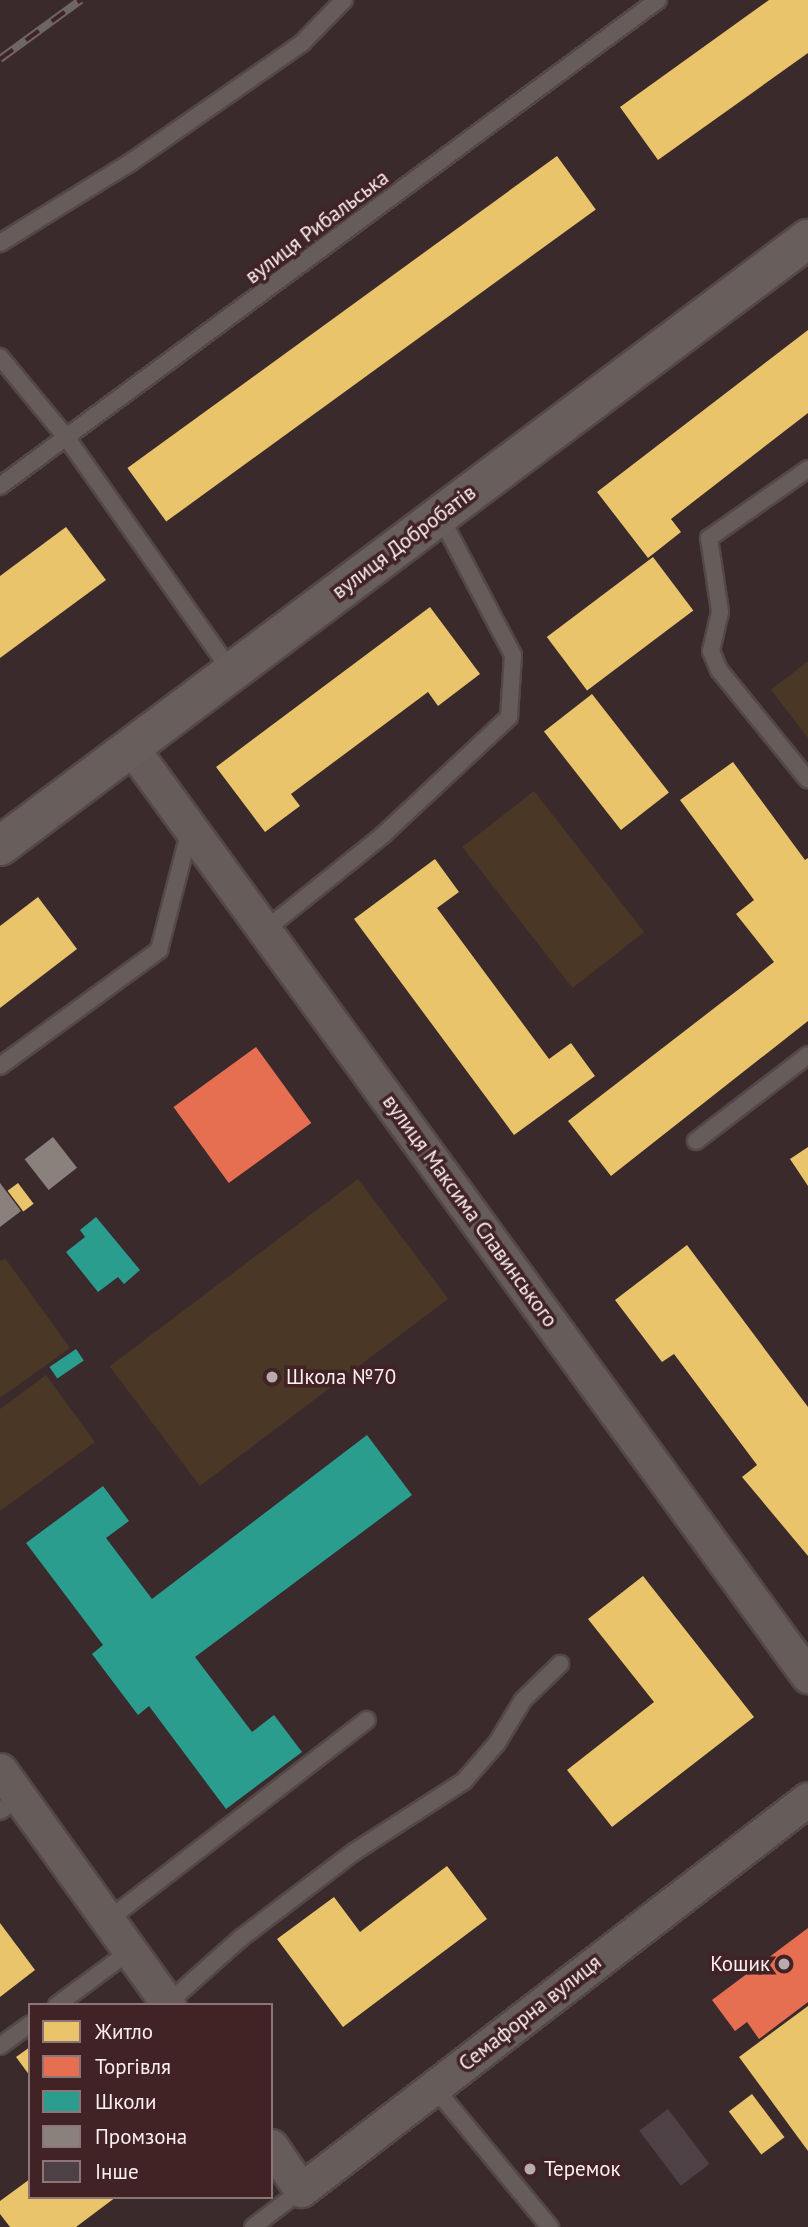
<!DOCTYPE html>
<html>
<head>
<meta charset="utf-8">
<style>
	body { margin:0 }
	#map { position:relative; width:808px; height:2227px; overflow:hidden; background:#3a2a2c; font-family:"PT Sans",sans-serif }
	div>[style] { position:absolute }
	.green>* { inset:0; background:#4a3725; transform-origin:0 0 }
	.homes>* { inset:0; background:#e9c46a; transform-origin:0 0 }
	.shops>* { inset:0; background:#e76f51; transform-origin:0 0 }
	.schools>* { inset:0; background:#2a9d8f; transform-origin:0 0 }
	.industry>* { inset:0; background:#8a817c; transform-origin:0 0 }
	.building>* { inset:0; background:#4e4145; transform-origin:0 0 }
	.roads { filter:drop-shadow(2px 0 #544748) drop-shadow(-2px 0 #544748) drop-shadow(0 2px #544748) drop-shadow(0 -2px #544748) }
	.lane>* { height:16px; margin:-8px; padding:0 8px; transform-origin:8px; border-radius:8px; background:#665c5a }
	.street>* { height:33px; margin:-16.5px; padding:0 16.5px; transform-origin:16.5px; border-radius:16.5px; background:#665c5a }
	.secondary>* { height:38px; margin:-19px; padding:0 19px; transform-origin:19px; border-radius:19px; background:#685e5b }
	.rail>* { height:8px; margin-top:-4px; transform-origin:0; background:repeating-linear-gradient(90deg,#412326 0 16px,#6e6664 0 32px); box-sizing:border-box; border-block:2px solid #6e6664 }
	.dots>* { width:19px; height:19px; translate:-50% -50%; box-sizing:border-box; border:4px solid #412326; border-radius:50% }
	span { translate:-50% -50%; white-space:nowrap; text-align:center; line-height:1.15; -webkit-text-stroke:7px #412326; paint-order:stroke }
	.street-label { font-size:21px; color:#fdf0f1 }
	.poi-label { font-size:21px; color:#fdf0f1 }
	.left { translate:0 -50%; text-align:left }
	.right { translate:-100% -50%; text-align:right }
	.legend { position:absolute; left:28px; top:2003px; width:245px; height:196px; box-sizing:border-box; background:#412326; border:2px solid #8c7577; margin:0; padding:9px 12px; list-style:none; font-size:21px; color:#fdf0f1 }
	.legend li { display:flex; align-items:center; gap:14px; height:35px }
	.legend b { width:35px; border:2px solid #8c7577 }
</style>
</head>
<body>
<div id="map">
	<div class="green">
		<i style="clip-path:polygon(808px 661px,808px 738px,771px 690px)"></i>
		<i style="left:534px;top:791px;width:179px;height:91px;rotate:52deg"></i>
		<i style="left:358px;top:1179px;width:150px;height:311px;rotate:53deg"></i>
		<i style="clip-path:polygon(5px 1258px,70px 1348px,0 1398px,0 1261px)"></i>
		<i style="clip-path:polygon(46px 1375px,95px 1442px,0 1511px,0 1409px)"></i>
	</div>
	<div class="homes">
		<i style="clip-path:polygon(769px 0,808px 0,808px 53px,658px 160px,620px 107px)"></i>
		<i style="left:557px;top:156px;width:66px;height:531px;rotate:54deg"></i>
		<i style="clip-path:polygon(808px 330px,808px 413px,671px 519px,681px 532px,648px 558px,597px 492px)"></i>
		<i style="clip-path:polygon(66px 527px,106px 580px,0 658px,0 576px)"></i>
		<i style="left:653px;top:557px;width:67px;height:133px;rotate:53deg"></i>
		<i style="clip-path:polygon(430px 607px,480px 674px,438px 706px,428px 692px,291px 794px,300px 806px,265px 832px,216px 767px)"></i>
		<i style="left:592px;top:694px;width:125px;height:61px;rotate:52deg"></i>
		<i style="clip-path:polygon(733px 762px,805px 860px,808px 858px,808px 1021px,611px 1176px,568px 1121px,774px 962px,736px 914px,754px 900px,680px 800px)"></i>
		<i style="clip-path:polygon(435px 859px,459px 892px,437px 908px,549px 1059px,571px 1043px,595px 1076px,514px 1135px,354px 919px)"></i>
		<i style="clip-path:polygon(38px 897px,77px 949px,0 1008px,0 926px)"></i>
		<i style="clip-path:polygon(808px 1147px,808px 1186px,790px 1159px)"></i>
		<i style="left:18px;top:1183px;width:26px;height:13px;rotate:53deg"></i>
		<i style="clip-path:polygon(687px 1245px,808px 1407px,808px 1556px,742px 1477px,757px 1465px,674px 1354px,662px 1362px,615px 1300px)"></i>
		<i style="clip-path:polygon(643px 1576px,754px 1717px,612px 1827px,567px 1770px,654px 1702px,588px 1619px)"></i>
		<i style="clip-path:polygon(447px 1866px,487px 1919px,343px 2027px,277px 1939px,334px 1897px,360px 1932px)"></i>
		<i style="clip-path:polygon(0 1923px,35px 1970px,0 1997px)"></i>
		<i style="clip-path:polygon(808px 2006px,808px 2151px,739px 2057px)"></i>
		<i style="clip-path:polygon(30px 2047px,30px 2076px,16px 2057px)"></i>
		<i style="left:752px;top:2094px;width:54px;height:29px;rotate:53deg"></i>
		<i style="clip-path:polygon(30px 2179px,30px 2197px,116px 2197px,76px 2227px,10px 2227px,0 2214px,0 2201px)"></i>
	</div>
	<div class="shops">
		<i style="left:256px;top:1047px;width:94px;height:102px;rotate:54deg"></i>
		<i style="clip-path:polygon(808px 1928px,808px 2002px,759px 2039px,747px 2022px,735px 2031px,712px 2000px)"></i>
	</div>
	<div class="schools">
		<i style="clip-path:polygon(96px 1217px,140px 1270px,124px 1284px,118px 1277px,98px 1292px,66px 1252px,85px 1237px,80px 1230px)"></i>
		<i style="left:76px;top:1349px;width:14px;height:32px;rotate:56deg"></i>
		<i style="clip-path:polygon(367px 1435px,412px 1495px,195px 1657px,252px 1732px,274px 1715px,302px 1752px,226px 1809px,149px 1706px,138px 1715px,92px 1654px,103px 1645px,26px 1543px,103px 1486px,129px 1521px,106px 1538px,152px 1599px)"></i>
	</div>
	<div class="industry">
		<i style="left:53px;top:1137px;width:39px;height:36px;rotate:52deg"></i>
		<i style="clip-path:polygon(0 1183px,21px 1211px,0 1227px)"></i>
	</div>
	<div class="building">
		<i style="left:668px;top:2109px;width:69px;height:36px;rotate:53deg"></i>
	</div>
	<div class="roads">
		<div class="lane">
			<i style="left:0;top:243px;width:154px;rotate:-31.7deg"></i>
			<i style="left:131px;top:162px;width:208px;rotate:-34.8deg"></i>
			<i style="left:302px;top:43px;width:60px;rotate:-45.7deg"></i>
			<i style="left:0;top:357px;width:104px;rotate:50.5deg"></i>
			<i style="left:66px;top:437px;width:288px;rotate:54.8deg"></i>
			<i style="left:808px;top:469px;width:121px;rotate:145.1deg"></i>
			<i style="left:709px;top:538px;width:75px;rotate:81.5deg"></i>
			<i style="left:720px;top:612px;width:40px;rotate:103deg"></i>
			<i style="left:711px;top:651px;width:21px;rotate:67deg"></i>
			<i style="left:719px;top:670px;width:141px;rotate:51deg"></i>
			<i style="left:0;top:486px;width:818px;rotate:-36.45deg"></i>
			<i style="left:265px;top:930px;width:151px;rotate:-38.8deg"></i>
			<i style="left:383px;top:835px;width:173px;rotate:-43.1deg"></i>
			<i style="left:509px;top:717px;width:62px;rotate:-86.3deg"></i>
			<i style="left:513px;top:655px;width:157px;rotate:-117.7deg"></i>
			<i style="left:0;top:1066px;width:197px;rotate:-36.1deg"></i>
			<i style="left:159px;top:950px;width:125px;rotate:-75.6deg"></i>
			<i style="left:696px;top:1141px;width:141px;rotate:-37.5deg"></i>
			<i style="left:0;top:1811px;width:24px;rotate:-36deg"></i>
			<i style="left:108px;top:1920px;width:327px;rotate:-37.7deg"></i>
			<i style="left:168px;top:2003px;width:98px;rotate:-41.7deg"></i>
			<i style="left:241px;top:1938px;width:142px;rotate:-37.3deg"></i>
			<i style="left:354px;top:1852px;width:131px;rotate:-32.8deg"></i>
			<i style="left:464px;top:1781px;width:50px;rotate:-49deg"></i>
			<i style="left:497px;top:1743px;width:50px;rotate:-58.8deg"></i>
			<i style="left:523px;top:1700px;width:52px;rotate:-44.2deg"></i>
			<i style="left:57px;top:2005px;width:91px;rotate:-36.5deg"></i>
			<i style="left:0;top:2046px;width:37px;rotate:-36deg"></i>
			<i style="left:434px;top:2087px;width:182px;rotate:50.4deg"></i>
			<i style="left:253px;top:2227px;width:61px;rotate:-37.6deg"></i>
		</div>
		<div class="street">
			<i style="left:131px;top:747px;width:1150px;rotate:53.92deg"></i>
			<i style="left:0;top:1770px;width:289px;rotate:54.3deg"></i>
			<i style="left:271px;top:2146px;width:53px;rotate:55.7deg"></i>
			<i style="left:301px;top:2190px;width:640px;rotate:-37.64deg"></i>
		</div>
		<div class="secondary">
			<i style="left:0;top:846px;width:1011px;rotate:-36.92deg"></i>
		</div>
	</div>
	<div class="rail">
		<i style="left:0;top:59px;width:100px;rotate:-36.1deg"></i>
	</div>
	<div class="dots">
		<i style="left:272px;top:1377px;background:#b9abac"></i>
		<i style="left:784px;top:1964px;background:#b9abac"></i>
		<i style="left:530px;top:2169px;background:#b9abac"></i>
	</div>
	<div class="street-label">
		<span style="left:317px;top:227px;rotate:-37deg">вулиця Рибальська</span>
		<span style="left:404px;top:542px;rotate:-37deg">вулиця Добробатів</span>
		<span style="left:470px;top:1211px;rotate:54deg">вулиця Максима Славинського</span>
		<span style="left:530px;top:2013px;rotate:-38deg">Семафорна вулиця</span>
	</div>
	<div class="poi-label">
		<span class="left" style="left:286px;top:1377px">Школа №70</span>
		<span class="right" style="left:770px;top:1964px">Кошик</span>
		<span class="left" style="left:544px;top:2169px">Теремок</span>
	</div>
	<ul class="legend">
	<li><b style="height:19px;background:#e9c46a"></b>Житло</li>
	<li><b style="height:19px;background:#e76f51"></b>Торгівля</li>
	<li><b style="height:19px;background:#2a9d8f"></b>Школи</li>
	<li><b style="height:19px;background:#8a817c"></b>Промзона</li>
	<li><b style="height:19px;background:#4e4145"></b>Інше</li>
	</ul>
</div>
</body>
</html>
